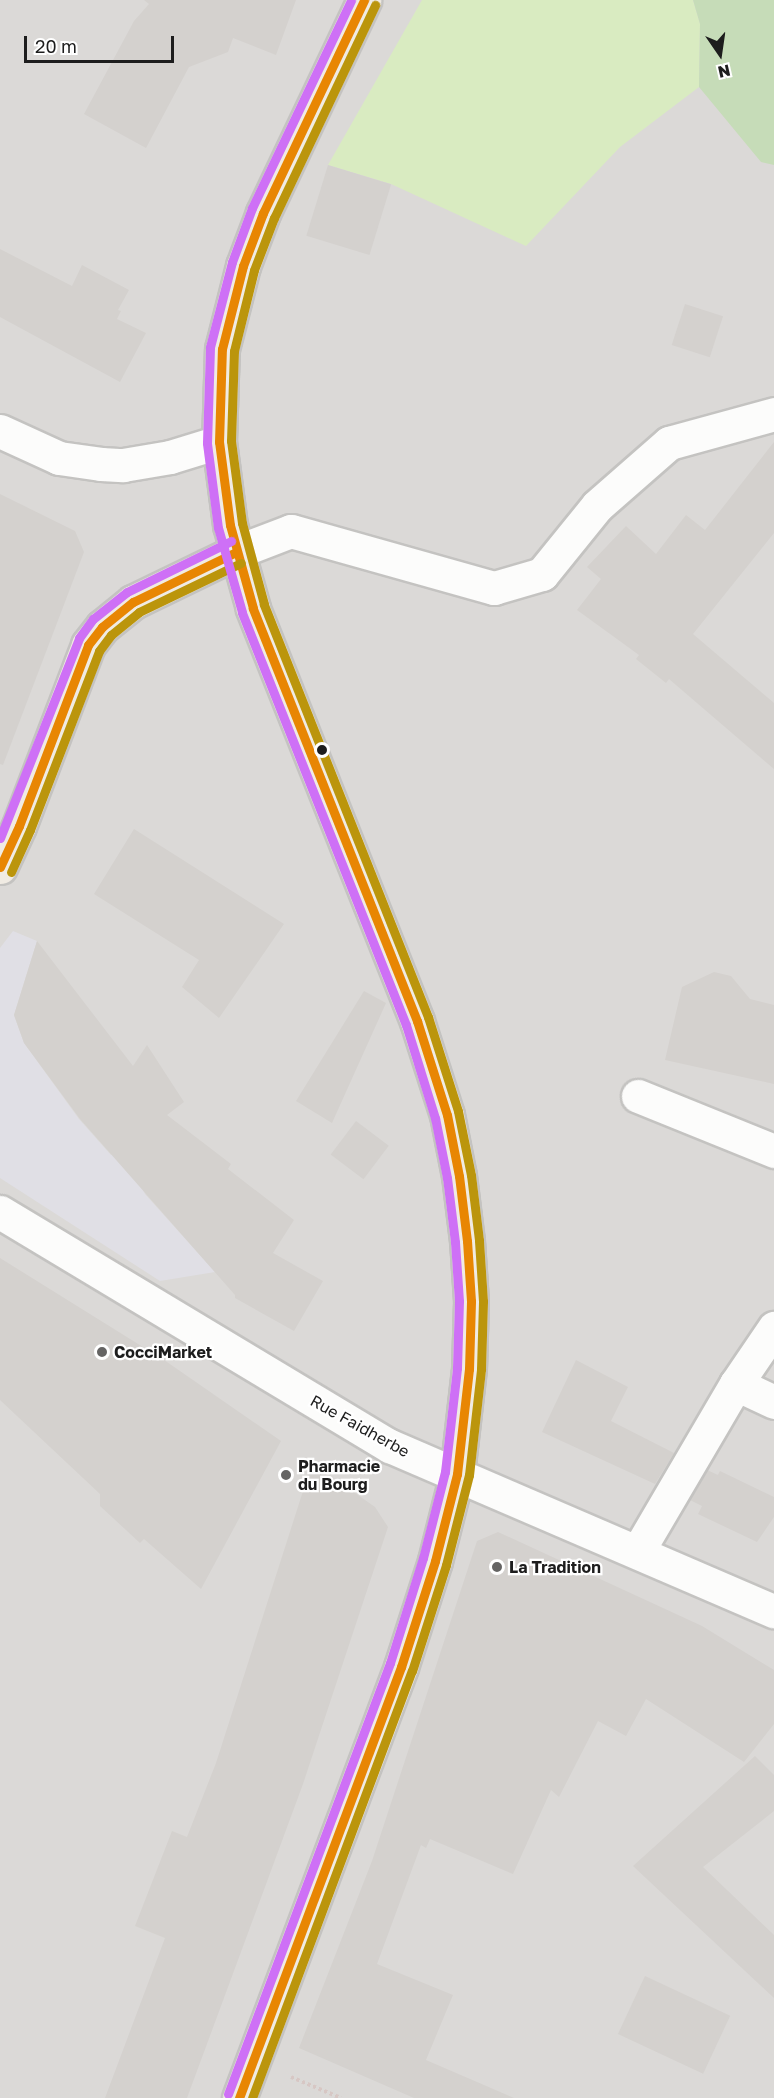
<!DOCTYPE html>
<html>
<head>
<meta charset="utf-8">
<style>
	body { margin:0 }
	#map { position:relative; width:774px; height:2098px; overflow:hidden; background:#ece9e5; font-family:"Golos Text",sans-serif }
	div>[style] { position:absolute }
	.residential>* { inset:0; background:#dbd9d7; transform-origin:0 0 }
	.grass>* { inset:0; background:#d9ebc1 }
	.forest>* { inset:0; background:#c6dcb8 }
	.plaza>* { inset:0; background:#e0dfe5 }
	.building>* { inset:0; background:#d4d1ce; transform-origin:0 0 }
	.path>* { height:4px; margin-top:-2px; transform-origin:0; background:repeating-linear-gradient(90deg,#d7c7c4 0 3px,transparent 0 6px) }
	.roads { filter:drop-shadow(2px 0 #c4c3c1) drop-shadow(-2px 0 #c4c3c1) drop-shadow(0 2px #c4c3c1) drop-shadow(0 -2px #c4c3c1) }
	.minor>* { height:33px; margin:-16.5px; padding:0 16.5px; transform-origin:16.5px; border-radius:16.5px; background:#fcfcfb }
	.major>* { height:33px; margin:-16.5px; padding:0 16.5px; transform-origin:16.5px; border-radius:16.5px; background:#f0ebe3 }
	.bus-1>* { height:9px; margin:-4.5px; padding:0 4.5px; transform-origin:4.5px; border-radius:4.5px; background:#e88603 }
	.bus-2>* { height:9px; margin:-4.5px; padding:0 4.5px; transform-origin:4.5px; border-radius:4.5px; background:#bb950c }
	.bus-3>* { height:9px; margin:-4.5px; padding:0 4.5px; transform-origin:4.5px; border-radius:4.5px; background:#ce70f6 }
	.dots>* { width:16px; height:16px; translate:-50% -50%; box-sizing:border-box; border:3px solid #fff; border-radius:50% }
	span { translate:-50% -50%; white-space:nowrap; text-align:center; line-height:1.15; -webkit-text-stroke:4.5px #fff; paint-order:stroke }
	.poi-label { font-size:16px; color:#1d1d1d; font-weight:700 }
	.left { translate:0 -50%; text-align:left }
	.street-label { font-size:16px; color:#1d1d1d }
	.north { position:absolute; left:690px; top:24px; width:60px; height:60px; -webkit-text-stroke:4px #fff; paint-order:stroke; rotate:167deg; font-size:16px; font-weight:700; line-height:24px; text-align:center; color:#1d1d1d }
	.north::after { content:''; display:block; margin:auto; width:21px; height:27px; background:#1d1d1d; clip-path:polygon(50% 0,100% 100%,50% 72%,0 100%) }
	.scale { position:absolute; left:24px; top:36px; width:150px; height:27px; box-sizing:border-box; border:3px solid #1d1d1d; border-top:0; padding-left:8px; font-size:18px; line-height:21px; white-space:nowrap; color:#1d1d1d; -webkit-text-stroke:4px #fff; paint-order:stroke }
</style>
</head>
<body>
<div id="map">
	<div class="residential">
		<i style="left:0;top:0;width:774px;height:2098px"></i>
	</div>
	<div class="grass">
		<i style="clip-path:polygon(422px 0,693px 0,700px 24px,699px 87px,620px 147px,526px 246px,391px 184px,328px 165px)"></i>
	</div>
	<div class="forest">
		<i style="clip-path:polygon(693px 0,774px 0,774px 165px,761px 162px,699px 87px,700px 24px)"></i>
	</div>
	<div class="plaza">
		<i style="clip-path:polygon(13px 931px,37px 941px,14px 1015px,24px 1043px,79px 1119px,111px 1155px,121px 1148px,145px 1194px,215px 1272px,160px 1281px,0 1178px,0 948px)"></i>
	</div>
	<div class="building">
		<i style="clip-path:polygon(144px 0,296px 0,276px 55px,233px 38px,228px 52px,189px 67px,146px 148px,84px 114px,134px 21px,149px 4px)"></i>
		<i style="left:328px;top:165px;width:66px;height:74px;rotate:17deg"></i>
		<i style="clip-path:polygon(0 249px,72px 286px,82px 265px,129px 290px,118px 310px,121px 311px,117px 319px,146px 333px,120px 382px,0 317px)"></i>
		<i style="left:685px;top:304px;width:40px;height:43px;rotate:18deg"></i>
		<i style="clip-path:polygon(774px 442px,774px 533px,693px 634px,774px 703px,774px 769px,669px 679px,666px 683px,636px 659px,639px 655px,577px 610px,601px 579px,587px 567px,626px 526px,656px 554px,686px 515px,705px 530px)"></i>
		<i style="clip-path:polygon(0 494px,75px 531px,84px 552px,3px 765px,0 764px)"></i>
		<i style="clip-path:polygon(134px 829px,284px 924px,219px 1018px,182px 987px,199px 960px,94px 894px)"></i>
		<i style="clip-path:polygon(37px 941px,133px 1066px,147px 1045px,184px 1102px,167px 1115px,231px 1164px,228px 1169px,294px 1220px,273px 1253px,323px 1281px,294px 1331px,235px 1298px,235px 1295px,80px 1119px,24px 1043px,14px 1015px)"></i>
		<i style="clip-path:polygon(714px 972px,731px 976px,750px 999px,774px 1005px,774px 1084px,665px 1060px,682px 987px)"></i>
		<i style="clip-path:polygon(364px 991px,386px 1003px,332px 1123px,296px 1101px)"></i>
		<i style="left:356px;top:1121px;width:41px;height:42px;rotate:37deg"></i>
		<i style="clip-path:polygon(0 1258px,167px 1362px,281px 1441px,201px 1589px,144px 1539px,140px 1543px,100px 1506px,100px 1494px,0 1400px)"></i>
		<i style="clip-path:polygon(576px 1360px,628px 1387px,611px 1421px,674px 1453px,655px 1484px,542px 1432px)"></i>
		<i style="clip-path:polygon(312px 1463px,375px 1507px,388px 1527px,303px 1784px,187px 2098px,105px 2098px,165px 1938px,135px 1926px,172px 1831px,187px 1837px,216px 1763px)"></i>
		<i style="clip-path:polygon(707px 1470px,718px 1475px,712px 1486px,720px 1471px,774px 1497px,774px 1517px,757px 1542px,698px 1514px,702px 1506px,690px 1500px)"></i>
		<i style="clip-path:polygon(498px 1532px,702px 1626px,774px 1670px,774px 1724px,744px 1762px,646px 1699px,626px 1736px,598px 1721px,559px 1797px,551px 1790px,513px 1874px,430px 1839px,426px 1848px,421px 1845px,377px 1964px,453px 1995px,426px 2060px,514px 2098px,414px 2098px,299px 2048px,372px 1861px,477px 1541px)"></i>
		<i style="clip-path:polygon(755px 1756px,774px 1775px,774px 1811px,703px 1867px,774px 1935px,774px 1998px,633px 1866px)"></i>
		<i style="left:645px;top:1976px;width:94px;height:64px;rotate:25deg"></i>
	</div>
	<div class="path">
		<i style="left:291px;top:2077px;width:54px;rotate:22.8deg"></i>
	</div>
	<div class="roads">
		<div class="minor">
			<i style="left:0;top:431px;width:65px;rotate:24.6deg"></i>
			<i style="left:59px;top:458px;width:42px;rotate:8.1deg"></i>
			<i style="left:101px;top:464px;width:22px;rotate:3deg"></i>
			<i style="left:123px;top:465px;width:48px;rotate:-9.7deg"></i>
			<i style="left:170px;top:457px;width:51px;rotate:-17deg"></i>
			<i style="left:236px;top:552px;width:59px;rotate:-20.9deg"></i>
			<i style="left:291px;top:531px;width:211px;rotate:15.7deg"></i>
			<i style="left:494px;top:588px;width:50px;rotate:-16.3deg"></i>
			<i style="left:542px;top:574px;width:87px;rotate:-51deg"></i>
			<i style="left:597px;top:506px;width:96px;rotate:-41.2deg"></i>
			<i style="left:669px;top:443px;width:109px;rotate:-15.4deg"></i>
			<i style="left:638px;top:1096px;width:147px;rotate:22deg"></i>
			<i style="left:0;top:1212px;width:455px;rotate:31deg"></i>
			<i style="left:390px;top:1446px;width:418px;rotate:23.3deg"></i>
			<i style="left:736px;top:1384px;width:68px;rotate:-55.8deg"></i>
			<i style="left:638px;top:1551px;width:194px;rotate:-59.6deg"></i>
			<i style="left:736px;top:1384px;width:42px;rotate:25.3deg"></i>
		</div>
		<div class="major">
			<i style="left:0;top:867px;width:45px;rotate:-65.1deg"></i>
			<i style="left:19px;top:826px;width:194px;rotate:-69.1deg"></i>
			<i style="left:88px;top:645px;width:23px;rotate:-52deg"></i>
			<i style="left:102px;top:627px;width:40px;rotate:-39deg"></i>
			<i style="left:133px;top:602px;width:114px;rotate:-25.9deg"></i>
			<i style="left:239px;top:2098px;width:460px;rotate:-69.4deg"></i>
			<i style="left:401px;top:1667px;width:111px;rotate:-72.2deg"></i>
			<i style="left:435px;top:1561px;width:90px;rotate:-75.8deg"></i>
			<i style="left:457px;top:1474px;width:106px;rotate:-83.5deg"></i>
			<i style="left:469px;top:1369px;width:68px;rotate:-88.3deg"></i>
			<i style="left:471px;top:1301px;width:60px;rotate:-93.8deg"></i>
			<i style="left:467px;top:1241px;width:65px;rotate:-97deg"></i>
			<i style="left:459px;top:1176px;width:62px;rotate:-101.1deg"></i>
			<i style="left:447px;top:1115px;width:99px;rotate:-107.7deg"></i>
			<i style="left:417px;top:1021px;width:444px;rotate:-111.7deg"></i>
			<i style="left:253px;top:608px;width:86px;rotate:-105.5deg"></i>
			<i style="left:230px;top:525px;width:84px;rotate:-97.5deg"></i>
			<i style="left:219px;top:442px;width:93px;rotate:-88.2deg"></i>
			<i style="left:222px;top:349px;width:86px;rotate:-75.8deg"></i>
			<i style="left:243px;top:266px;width:57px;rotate:-69.3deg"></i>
			<i style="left:263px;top:213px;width:236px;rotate:-64.6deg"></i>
		</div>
	</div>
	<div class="bus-1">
		<i style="left:0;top:867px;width:45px;rotate:-65.1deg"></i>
		<i style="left:19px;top:826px;width:194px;rotate:-69.1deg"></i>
		<i style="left:88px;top:645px;width:23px;rotate:-52deg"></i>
		<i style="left:102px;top:627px;width:40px;rotate:-39deg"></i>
		<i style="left:133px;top:602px;width:114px;rotate:-25.9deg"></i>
		<i style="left:239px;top:2098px;width:460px;rotate:-69.4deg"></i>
		<i style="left:401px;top:1667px;width:111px;rotate:-72.2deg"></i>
		<i style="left:435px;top:1561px;width:90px;rotate:-75.8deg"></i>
		<i style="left:457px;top:1474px;width:106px;rotate:-83.5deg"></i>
		<i style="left:469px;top:1369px;width:68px;rotate:-88.3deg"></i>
		<i style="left:471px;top:1301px;width:60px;rotate:-93.8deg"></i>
		<i style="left:467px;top:1241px;width:65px;rotate:-97deg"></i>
		<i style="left:459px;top:1176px;width:62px;rotate:-101.1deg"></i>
		<i style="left:447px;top:1115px;width:99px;rotate:-107.7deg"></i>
		<i style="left:417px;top:1021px;width:444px;rotate:-111.7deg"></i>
		<i style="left:253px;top:608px;width:86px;rotate:-105.5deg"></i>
		<i style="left:230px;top:525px;width:84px;rotate:-97.5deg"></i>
		<i style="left:219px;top:442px;width:93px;rotate:-88.2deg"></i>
		<i style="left:222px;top:349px;width:86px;rotate:-75.8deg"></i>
		<i style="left:243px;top:266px;width:57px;rotate:-69.3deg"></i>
		<i style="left:263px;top:213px;width:236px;rotate:-64.6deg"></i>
	</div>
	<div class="bus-2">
		<i style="left:11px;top:872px;width:46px;rotate:-65.7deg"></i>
		<i style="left:30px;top:830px;width:192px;rotate:-68.9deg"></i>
		<i style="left:99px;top:651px;width:20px;rotate:-53deg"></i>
		<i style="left:111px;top:635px;width:36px;rotate:-39deg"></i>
		<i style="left:139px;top:612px;width:113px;rotate:-25.7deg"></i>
		<i style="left:252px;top:2098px;width:456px;rotate:-69.5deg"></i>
		<i style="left:412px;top:1671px;width:111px;rotate:-72.2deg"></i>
		<i style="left:446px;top:1565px;width:93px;rotate:-75.7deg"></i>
		<i style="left:469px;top:1475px;width:107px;rotate:-83.5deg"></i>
		<i style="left:481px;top:1369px;width:68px;rotate:-88.3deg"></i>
		<i style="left:483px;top:1301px;width:61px;rotate:-93.8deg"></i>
		<i style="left:479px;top:1240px;width:65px;rotate:-97deg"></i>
		<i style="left:471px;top:1175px;width:65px;rotate:-101.5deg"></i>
		<i style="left:458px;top:1111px;width:99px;rotate:-107.7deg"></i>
		<i style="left:428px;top:1017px;width:444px;rotate:-111.7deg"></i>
		<i style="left:264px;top:604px;width:84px;rotate:-105.2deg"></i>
		<i style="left:242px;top:523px;width:83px;rotate:-97.6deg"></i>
		<i style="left:231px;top:441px;width:90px;rotate:-88.1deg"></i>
		<i style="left:234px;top:351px;width:83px;rotate:-76.1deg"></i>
		<i style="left:254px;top:270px;width:56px;rotate:-69deg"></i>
		<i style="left:274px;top:218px;width:236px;rotate:-64.6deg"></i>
	</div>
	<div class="bus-3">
		<i style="left:0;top:838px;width:215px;rotate:-68.4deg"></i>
		<i style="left:79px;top:638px;width:24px;rotate:-54deg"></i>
		<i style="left:93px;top:619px;width:43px;rotate:-38.5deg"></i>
		<i style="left:127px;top:592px;width:116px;rotate:-26.1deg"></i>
		<i style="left:228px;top:2094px;width:460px;rotate:-69.4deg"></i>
		<i style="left:390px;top:1663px;width:110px;rotate:-72.6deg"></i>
		<i style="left:423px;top:1558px;width:89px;rotate:-75.7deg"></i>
		<i style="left:445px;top:1472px;width:105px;rotate:-83.4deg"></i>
		<i style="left:457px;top:1368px;width:67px;rotate:-88.3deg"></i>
		<i style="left:459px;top:1301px;width:59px;rotate:-93.9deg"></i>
		<i style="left:455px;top:1242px;width:64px;rotate:-97.1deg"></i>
		<i style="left:447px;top:1178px;width:61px;rotate:-101.3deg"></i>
		<i style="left:435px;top:1118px;width:97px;rotate:-107.3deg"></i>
		<i style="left:406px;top:1025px;width:444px;rotate:-111.7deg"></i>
		<i style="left:242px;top:612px;width:87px;rotate:-105.9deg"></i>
		<i style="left:218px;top:528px;width:86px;rotate:-97.4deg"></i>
		<i style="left:207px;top:443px;width:96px;rotate:-88.2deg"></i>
		<i style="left:210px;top:347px;width:88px;rotate:-75.5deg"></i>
		<i style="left:232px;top:262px;width:58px;rotate:-69.7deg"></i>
		<i style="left:252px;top:208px;width:230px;rotate:-64.5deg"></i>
	</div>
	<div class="dots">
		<i style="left:322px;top:750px;background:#1d1d1d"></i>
		<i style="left:102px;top:1352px;background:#656463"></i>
		<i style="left:286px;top:1475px;background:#656463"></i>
		<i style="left:497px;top:1567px;background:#656463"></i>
	</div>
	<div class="poi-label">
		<span class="left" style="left:114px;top:1352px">CocciMarket</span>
		<span class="left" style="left:298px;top:1475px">Pharmacie<br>du Bourg</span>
		<span class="left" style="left:509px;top:1567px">La Tradition</span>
	</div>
	<div class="street-label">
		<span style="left:360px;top:1426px;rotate:29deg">Rue Faidherbe</span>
	</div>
	<div class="north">N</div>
	<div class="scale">20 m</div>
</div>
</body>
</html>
